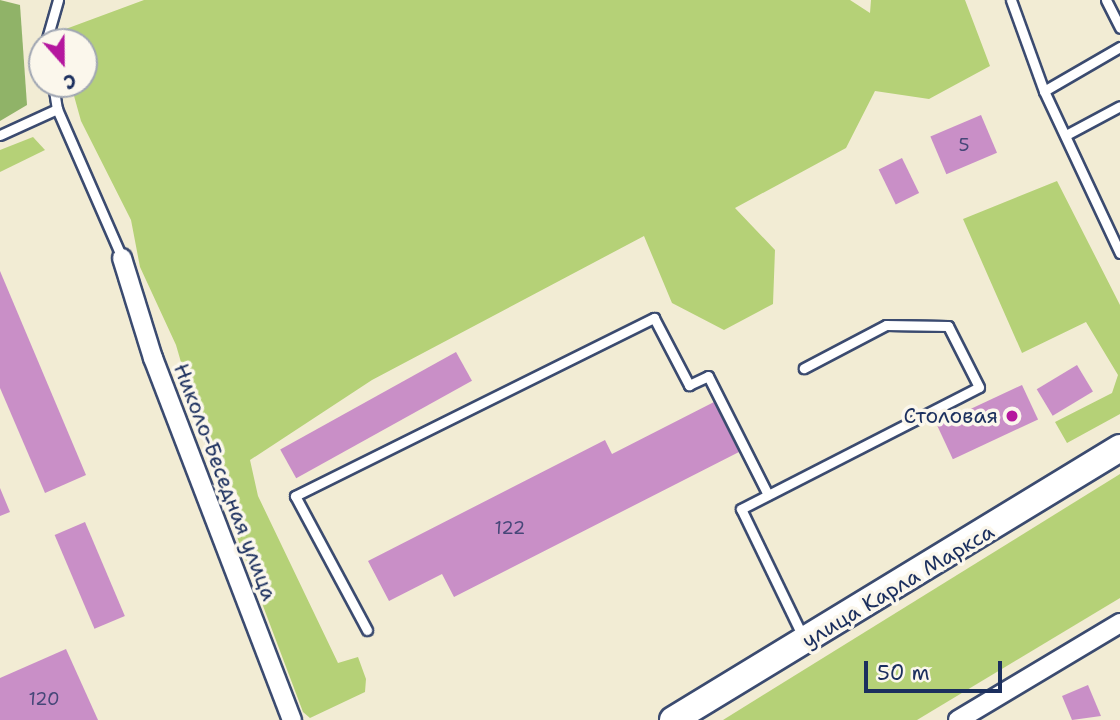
<!DOCTYPE html>
<html>
<head>
<meta charset="utf-8">
<style>
	body { margin:0 }
	#map { position:relative; width:1120px; height:720px; overflow:hidden; background:#f2ecd4; font-family:"Shantell Sans",sans-serif }
	div>[style] { position:absolute }
	.green>* { inset:0; background:#b5d177 }
	.forest>* { inset:0; background:#90b368 }
	.building>* { inset:0; background:#c98fc7; transform-origin:0 0 }
	.roads { filter:drop-shadow(2px 0 #3b4b70) drop-shadow(-2px 0 #3b4b70) drop-shadow(0 2px #3b4b70) drop-shadow(0 -2px #3b4b70) }
	.lane>* { height:9px; margin:-4.5px; padding:0 4.5px; transform-origin:4.5px; border-radius:4.5px; background:#fff }
	.street>* { height:18px; margin:-9px; padding:0 9px; transform-origin:9px; border-radius:9px; background:#fff }
	.primary>* { height:26px; margin:-13px; padding:0 13px; transform-origin:13px; border-radius:13px; background:#fff }
	.dots>* { width:19px; height:19px; translate:-50% -50%; box-sizing:border-box; border:4px solid #fbf7ec; border-radius:50% }
	span { translate:-50% -50%; white-space:nowrap; text-align:center; line-height:1.15; -webkit-text-stroke:7px #fbf7ec; paint-order:stroke }
	.number-label { font-size:18px; color:#464778 }
	.number-label span { -webkit-text-stroke-width:0 }
	.poi-label { font-size:21px; color:#1b2f5e }
	.right { translate:-100% -50%; text-align:right }
	.street-label { font-size:21px; color:#1b2f5e }
	.north { position:absolute; left:28px; top:28px; width:70px; height:70px; box-sizing:border-box; background:#fbf7ec; border:2px solid #a1a7b3; border-radius:50%; rotate:159deg; font-size:19px; font-weight:700; line-height:28px; text-align:center; color:#1b2f5e }
	.north::after { content:''; display:block; margin:auto; width:24px; height:32px; background:#b5179e; clip-path:polygon(50% 0,100% 100%,50% 72%,0 100%) }
	.scale { position:absolute; left:864px; top:661px; width:138px; height:32px; box-sizing:border-box; border:4px solid #1b2f5e; border-top:0; padding-left:9px; font-size:21px; line-height:24px; white-space:nowrap; color:#1b2f5e; -webkit-text-stroke:5px #fbf7ec; paint-order:stroke }
</style>
</head>
<body>
<div id="map">
	<div class="green">
		<i style="clip-path:polygon(144px 0,850px 0,870px 13px,871px 0,965px 0,990px 66px,929px 99px,875px 91px,846px 148px,735px 208px,775px 250px,773px 304px,724px 330px,672px 303px,644px 236px,372px 380px,250px 460px,258px 496px,338px 663px,358px 657px,366px 679px,365px 692px,310px 718px,303px 712px,214px 476px,176px 345px,140px 267px,131px 220px,81px 121px,71px 85px,84px 84px,84px 42px,65px 42px,63px 30px)"></i>
		<i style="clip-path:polygon(33px 137px,45px 150px,0 172px,0 150px)"></i>
		<i style="clip-path:polygon(1057px 181px,1120px 305px,1120px 414px,1067px 443px,1055px 422px,1112px 393px,1118px 375px,1086px 322px,1022px 353px,963px 219px)"></i>
		<i style="clip-path:polygon(1120px 474px,1120px 598px,917px 720px,723px 720px)"></i>
	</div>
	<div class="forest">
		<i style="clip-path:polygon(0 0,20px 5px,27px 105px,0 121px)"></i>
	</div>
	<div class="building">
		<i style="left:981px;top:115px;width:41px;height:55px;rotate:67deg"></i>
		<i style="left:902px;top:158px;width:39px;height:26px;rotate:64deg"></i>
		<i style="clip-path:polygon(0 271px,86px 475px,45px 493px,0 388px)"></i>
		<i style="left:456px;top:352px;width:33px;height:201px;rotate:61deg"></i>
		<i style="left:1077px;top:365px;width:31px;height:47px;rotate:59deg"></i>
		<i style="left:1022px;top:385px;width:38px;height:94px;rotate:65deg"></i>
		<i style="clip-path:polygon(714px 402px,739px 452px,454px 597px,442px 574px,389px 601px,368px 561px,605px 440px,612px 454px)"></i>
		<i style="clip-path:polygon(0 488px,10px 512px,0 516px)"></i>
		<i style="left:85px;top:522px;width:102px;height:33px;rotate:67deg"></i>
		<i style="clip-path:polygon(66px 649px,98px 720px,0 720px,0 678px)"></i>
		<i style="clip-path:polygon(1088px 685px,1101px 716px,1072px 720px,1062px 696px)"></i>
	</div>
	<div class="roads">
		<div class="lane">
			<i style="left:1011px;top:0;width:97px;rotate:70.1deg"></i>
			<i style="left:1044px;top:91px;width:179px;rotate:64.9deg"></i>
			<i style="left:1106px;top:0;width:31px;rotate:63deg"></i>
			<i style="left:46px;top:42px;width:44px;rotate:-74.1deg"></i>
			<i style="left:53px;top:84px;width:25px;rotate:81deg"></i>
			<i style="left:57px;top:109px;width:163px;rotate:66.4deg"></i>
			<i style="left:1044px;top:91px;width:88px;rotate:-30.1deg"></i>
			<i style="left:0;top:135px;width:63px;rotate:-24.5deg"></i>
			<i style="left:1066px;top:135px;width:61px;rotate:-28.2deg"></i>
			<i style="left:367px;top:630px;width:152px;rotate:-118.2deg"></i>
			<i style="left:295px;top:496px;width:401px;rotate:-26.4deg"></i>
			<i style="left:654px;top:318px;width:76px;rotate:62.4deg"></i>
			<i style="left:689px;top:385px;width:21px;rotate:-25deg"></i>
			<i style="left:708px;top:376px;width:133px;rotate:63.2deg"></i>
			<i style="left:803px;top:637px;width:142px;rotate:-115.8deg"></i>
			<i style="left:741px;top:509px;width:267px;rotate:-27.1deg"></i>
			<i style="left:979px;top:387px;width:68px;rotate:-116.9deg"></i>
			<i style="left:948px;top:326px;width:62px;rotate:-179.1deg"></i>
			<i style="left:886px;top:325px;width:93px;rotate:152.3deg"></i>
		</div>
		<div class="street">
			<i style="left:122px;top:258px;width:105px;rotate:72.8deg"></i>
			<i style="left:153px;top:358px;width:388px;rotate:69deg"></i>
			<i style="left:958px;top:720px;width:189px;rotate:-30.9deg"></i>
		</div>
		<div class="primary">
			<i style="left:673px;top:720px;width:523px;rotate:-31.32deg"></i>
		</div>
	</div>
	<div class="dots">
		<i style="left:1012px;top:416px;background:#b5179e"></i>
	</div>
	<div class="number-label">
		<span style="left:964px;top:145px">5</span>
		<span style="left:510px;top:528px">122</span>
		<span style="left:44px;top:699px">120</span>
	</div>
	<div class="poi-label">
		<span class="right" style="left:998px;top:416px">Столовая</span>
	</div>
	<div class="street-label">
		<span style="left:225px;top:482px;rotate:69deg">Николо-Беседная улица</span>
		<span style="left:898px;top:586px;rotate:-31deg">улица Карла Маркса</span>
	</div>
	<div class="north">С</div>
	<div class="scale">50 m</div>
</div>
</body>
</html>
